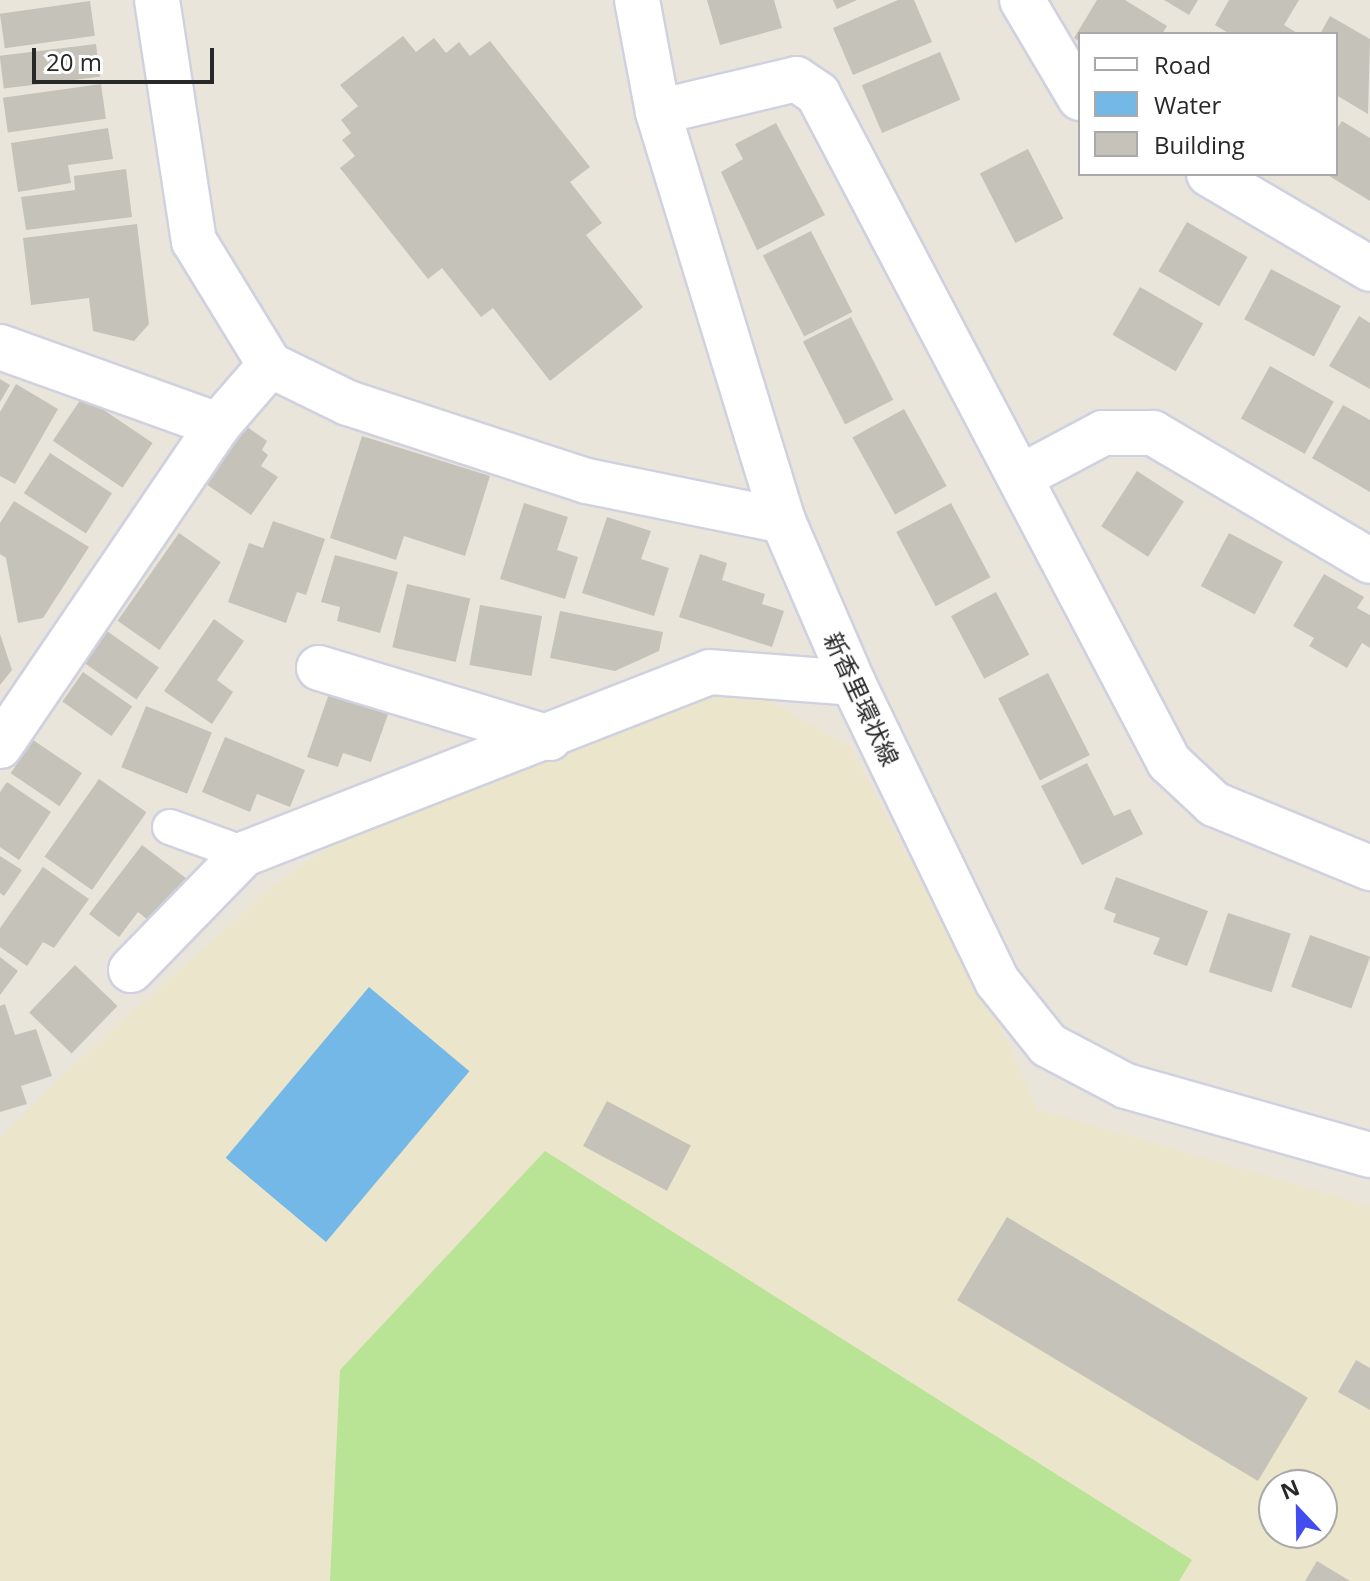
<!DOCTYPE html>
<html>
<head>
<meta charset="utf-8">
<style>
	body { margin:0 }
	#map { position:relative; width:1370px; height:1581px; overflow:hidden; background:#eae5da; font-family:"Open Sans","Noto Sans JP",sans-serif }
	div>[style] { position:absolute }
	.education>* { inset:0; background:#ebe5cb }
	.pitch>* { inset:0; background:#b9e496 }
	.water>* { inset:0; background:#73b8e7; transform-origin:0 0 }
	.building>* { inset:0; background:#c5c2ba; transform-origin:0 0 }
	.roads { filter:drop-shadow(2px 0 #d0d1e0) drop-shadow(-2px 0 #d0d1e0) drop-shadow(0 2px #d0d1e0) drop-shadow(0 -2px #d0d1e0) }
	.lane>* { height:34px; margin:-17px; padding:0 17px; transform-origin:17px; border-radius:17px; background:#fff }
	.street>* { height:44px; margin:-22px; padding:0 22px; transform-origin:22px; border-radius:22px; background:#fff }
	.secondary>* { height:44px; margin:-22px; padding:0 22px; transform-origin:22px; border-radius:22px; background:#fff }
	span { translate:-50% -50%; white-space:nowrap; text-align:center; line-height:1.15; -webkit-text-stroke:6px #fff; paint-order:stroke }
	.street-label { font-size:24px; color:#282828 }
	.legend { position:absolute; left:1078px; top:32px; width:260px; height:144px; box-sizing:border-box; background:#fff; border:2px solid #a9a9a9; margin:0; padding:10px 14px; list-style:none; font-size:24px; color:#282828 }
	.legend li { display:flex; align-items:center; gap:16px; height:40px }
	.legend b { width:40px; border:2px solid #a9a9a9 }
	.north { position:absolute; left:1258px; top:1469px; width:80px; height:80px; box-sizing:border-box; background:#fff; border:2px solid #a9a9a9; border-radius:50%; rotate:338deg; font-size:22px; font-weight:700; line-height:32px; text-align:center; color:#282828 }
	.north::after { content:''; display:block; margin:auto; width:28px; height:36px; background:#434cee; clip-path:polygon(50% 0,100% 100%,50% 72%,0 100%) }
	.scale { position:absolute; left:32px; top:48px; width:182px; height:36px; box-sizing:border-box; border:4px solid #282828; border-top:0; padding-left:10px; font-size:24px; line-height:28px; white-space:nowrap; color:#282828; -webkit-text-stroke:6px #fff; paint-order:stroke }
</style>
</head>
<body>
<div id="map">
	<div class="education">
		<i style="clip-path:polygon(evenodd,740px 684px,850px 747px,1004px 1035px,1037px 1109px,1370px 1206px,1370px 1581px,0 1581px,0 1138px,71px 1067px,279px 881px,373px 818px,740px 684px,1274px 1485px,1322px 1485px,1322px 1533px,1274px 1533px,1274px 1485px)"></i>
	</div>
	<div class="pitch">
		<i style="clip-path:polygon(545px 1151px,1192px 1560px,1179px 1581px,330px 1581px,340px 1370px)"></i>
	</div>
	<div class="water">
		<i style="left:369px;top:987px;width:131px;height:223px;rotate:40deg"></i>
	</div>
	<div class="building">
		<i style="clip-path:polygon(707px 0,774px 0,782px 28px,720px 45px)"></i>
		<i style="clip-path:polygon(833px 0,857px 0,837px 9px)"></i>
		<i style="clip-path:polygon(898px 0,914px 0,932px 42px,853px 75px,833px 28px)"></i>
		<i style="clip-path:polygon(1097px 0,1125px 0,1167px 26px,1162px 34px,1080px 34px,1080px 42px,1074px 38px)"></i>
		<i style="clip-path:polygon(1164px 0,1198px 0,1189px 15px)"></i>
		<i style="clip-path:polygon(1229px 0,1299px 0,1284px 25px,1299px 34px,1230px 34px,1215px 25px)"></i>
		<i style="left:90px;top:1px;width:35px;height:91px;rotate:82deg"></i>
		<i style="clip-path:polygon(1330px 16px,1370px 39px,1368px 114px,1336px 95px,1336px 34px,1320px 34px)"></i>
		<i style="clip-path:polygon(403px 36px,416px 52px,434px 38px,446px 53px,459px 42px,470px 56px,490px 41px,590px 167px,570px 182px,602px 223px,586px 235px,643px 307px,550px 381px,493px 308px,481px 317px,442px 268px,428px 279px,340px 168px,355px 156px,342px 140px,351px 133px,341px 120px,358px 106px,340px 85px)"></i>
		<i style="left:96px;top:44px;width:33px;height:97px;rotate:83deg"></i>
		<i style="left:940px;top:52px;width:52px;height:85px;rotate:67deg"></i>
		<i style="left:101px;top:84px;width:35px;height:99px;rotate:82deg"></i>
		<i style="clip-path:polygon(1342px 121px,1370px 138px,1370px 201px,1326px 174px,1336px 174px,1336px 130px)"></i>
		<i style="clip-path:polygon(776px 123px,825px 215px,757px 250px,721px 172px,743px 159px,735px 144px)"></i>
		<i style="clip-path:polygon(108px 128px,113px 159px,68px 165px,71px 183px,18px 192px,11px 143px)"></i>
		<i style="left:1028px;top:149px;width:78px;height:54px;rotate:63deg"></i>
		<i style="clip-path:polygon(126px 169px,132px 217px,26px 230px,21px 197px,75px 190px,74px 176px)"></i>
		<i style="left:1187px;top:222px;width:70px;height:57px;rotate:30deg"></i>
		<i style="clip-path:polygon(137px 224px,149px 324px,134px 341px,93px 331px,89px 298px,31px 305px,23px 238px)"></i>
		<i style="left:811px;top:231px;width:91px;height:54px;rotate:63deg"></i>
		<i style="left:1271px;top:269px;width:79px;height:57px;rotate:28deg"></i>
		<i style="left:1140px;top:287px;width:73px;height:55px;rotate:30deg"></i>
		<i style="clip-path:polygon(1359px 316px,1370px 323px,1370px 389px,1329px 366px)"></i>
		<i style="left:851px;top:317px;width:93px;height:54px;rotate:63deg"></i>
		<i style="left:1270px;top:366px;width:73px;height:60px;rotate:29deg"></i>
		<i style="clip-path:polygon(0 379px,10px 385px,0 402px)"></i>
		<i style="clip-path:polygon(16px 384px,58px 409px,15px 484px,0 476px,0 412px)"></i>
		<i style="left:83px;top:396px;width:84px;height:54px;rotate:34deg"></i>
		<i style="clip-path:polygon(1343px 405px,1370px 420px,1370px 492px,1312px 458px)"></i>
		<i style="left:904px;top:409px;width:88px;height:59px;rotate:61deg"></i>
		<i style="clip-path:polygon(246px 426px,267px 441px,262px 450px,268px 455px,261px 466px,278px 477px,251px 515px,206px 484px)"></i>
		<i style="clip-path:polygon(362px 436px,490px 476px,465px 556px,404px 536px,396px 560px,330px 538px)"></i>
		<i style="left:50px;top:453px;width:74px;height:48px;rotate:33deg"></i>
		<i style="left:1137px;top:471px;width:56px;height:66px;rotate:33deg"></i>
		<i style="clip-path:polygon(14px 501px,89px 547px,43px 618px,18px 623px,6px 558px,0 554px,0 523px)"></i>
		<i style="clip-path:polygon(524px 503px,568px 517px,557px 550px,578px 557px,565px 599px,500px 579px)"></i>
		<i style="left:951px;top:503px;width:84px;height:62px;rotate:62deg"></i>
		<i style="clip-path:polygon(607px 517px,651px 531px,641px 559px,669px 568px,654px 616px,582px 593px)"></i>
		<i style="clip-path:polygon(273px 521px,325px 539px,306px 595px,297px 592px,286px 623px,228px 602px,249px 543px,263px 548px)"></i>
		<i style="left:179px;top:533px;width:51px;height:107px;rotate:35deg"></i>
		<i style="left:1229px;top:533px;width:61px;height:60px;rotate:28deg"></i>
		<i style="clip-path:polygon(700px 554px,727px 563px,722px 580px,765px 594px,762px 604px,784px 611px,772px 647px,679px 617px)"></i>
		<i style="clip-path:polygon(335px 555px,398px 572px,380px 633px,337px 621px,340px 607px,321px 602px)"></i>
		<i style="clip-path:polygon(1324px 574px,1364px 597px,1357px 608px,1370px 615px,1370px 648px,1362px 643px,1347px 668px,1309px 646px,1314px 638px,1293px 626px)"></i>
		<i style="left:407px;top:584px;width:65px;height:65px;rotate:13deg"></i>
		<i style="left:996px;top:592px;width:71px;height:51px;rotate:62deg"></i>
		<i style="left:480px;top:605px;width:63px;height:61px;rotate:10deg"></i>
		<i style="clip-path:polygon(560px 611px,663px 632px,659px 651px,615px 671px,550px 658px)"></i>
		<i style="clip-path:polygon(214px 619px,244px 641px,217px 680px,233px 692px,212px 724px,164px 691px)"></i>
		<i style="left:104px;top:629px;width:67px;height:39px;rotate:35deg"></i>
		<i style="clip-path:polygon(0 634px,12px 670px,0 685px)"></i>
		<i style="left:83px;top:672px;width:60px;height:36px;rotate:35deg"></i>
		<i style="left:1048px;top:673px;width:92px;height:56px;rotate:63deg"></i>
		<i style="clip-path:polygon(332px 685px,391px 706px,371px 762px,343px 753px,338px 767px,307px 757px)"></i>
		<i style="left:146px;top:706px;width:71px;height:66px;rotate:22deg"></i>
		<i style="clip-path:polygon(225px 737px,305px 770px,290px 807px,257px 794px,250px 812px,202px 792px)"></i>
		<i style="left:33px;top:740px;width:59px;height:40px;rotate:34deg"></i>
		<i style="clip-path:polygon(1087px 763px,1114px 816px,1130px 809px,1143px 834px,1082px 865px,1041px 786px)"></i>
		<i style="left:99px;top:779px;width:58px;height:95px;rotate:35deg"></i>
		<i style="clip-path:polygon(7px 782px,51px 812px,19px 860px,0 847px,0 792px)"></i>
		<i style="clip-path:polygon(142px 845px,187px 879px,153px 924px,138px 912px,119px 937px,89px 914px)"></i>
		<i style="clip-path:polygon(0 856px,22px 870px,4px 896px,0 893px)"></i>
		<i style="clip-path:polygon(43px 867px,89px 899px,54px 948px,43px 942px,27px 966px,0 947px,0 928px)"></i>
		<i style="clip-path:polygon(1116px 877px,1208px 911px,1187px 966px,1153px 954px,1160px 938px,1113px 922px,1116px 914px,1104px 909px)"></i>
		<i style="left:1228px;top:913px;width:66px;height:62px;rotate:18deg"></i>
		<i style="left:1310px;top:935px;width:64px;height:55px;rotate:20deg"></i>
		<i style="clip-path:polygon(0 957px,18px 971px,0 995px)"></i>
		<i style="left:75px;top:965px;width:59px;height:66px;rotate:44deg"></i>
		<i style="clip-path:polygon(5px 1004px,15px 1035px,36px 1029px,52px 1076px,21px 1086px,27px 1104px,0 1112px,0 1006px)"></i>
		<i style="left:607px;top:1101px;width:95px;height:51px;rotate:28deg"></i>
		<i style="left:1007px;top:1217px;width:351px;height:97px;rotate:31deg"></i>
		<i style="clip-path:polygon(1356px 1360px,1370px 1368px,1370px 1410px,1338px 1392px)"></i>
		<i style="clip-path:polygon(1317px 1561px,1350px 1581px,1305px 1581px)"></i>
	</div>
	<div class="roads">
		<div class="lane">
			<i style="left:170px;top:827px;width:79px;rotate:20deg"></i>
		</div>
		<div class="street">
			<i style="left:157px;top:0;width:244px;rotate:81.3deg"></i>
			<i style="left:194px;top:241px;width:145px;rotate:58.5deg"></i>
			<i style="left:270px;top:365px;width:87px;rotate:26deg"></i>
			<i style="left:348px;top:403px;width:251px;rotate:18.1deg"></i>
			<i style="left:587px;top:481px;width:200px;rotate:11.5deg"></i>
			<i style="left:1022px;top:0;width:114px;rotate:59.4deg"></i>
			<i style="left:658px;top:112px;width:142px;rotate:-13.4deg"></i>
			<i style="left:796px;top:79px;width:27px;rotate:34deg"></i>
			<i style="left:818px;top:94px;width:755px;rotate:62.28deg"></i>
			<i style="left:1169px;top:762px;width:62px;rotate:43deg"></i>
			<i style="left:1214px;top:804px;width:169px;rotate:22.3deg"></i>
			<i style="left:1209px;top:174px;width:187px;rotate:30.5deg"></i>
			<i style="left:0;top:347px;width:232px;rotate:19.7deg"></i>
			<i style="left:1020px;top:477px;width:94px;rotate:-27.9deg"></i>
			<i style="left:1103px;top:433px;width:50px"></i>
			<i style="left:1153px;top:433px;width:252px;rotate:30.5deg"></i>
			<i style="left:319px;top:668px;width:241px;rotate:16.9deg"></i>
			<i style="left:0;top:746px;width:388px;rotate:-55.8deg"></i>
			<i style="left:218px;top:425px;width:79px;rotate:-49.1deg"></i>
			<i style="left:131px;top:970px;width:162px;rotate:-45.8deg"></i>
			<i style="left:244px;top:854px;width:500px;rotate:-21.33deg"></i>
			<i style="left:710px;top:672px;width:143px;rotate:4.4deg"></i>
		</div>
		<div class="secondary">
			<i style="left:637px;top:0;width:114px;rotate:79.4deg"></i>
			<i style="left:658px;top:112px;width:428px;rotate:73deg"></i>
			<i style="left:783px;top:521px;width:176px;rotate:66.6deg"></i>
			<i style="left:853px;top:683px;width:331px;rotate:64.2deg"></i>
			<i style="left:997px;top:981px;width:82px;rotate:51.4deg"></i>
			<i style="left:1048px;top:1045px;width:88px;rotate:27.7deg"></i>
			<i style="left:1126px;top:1086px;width:254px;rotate:15.8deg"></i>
		</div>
	</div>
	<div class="street-label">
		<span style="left:862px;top:699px;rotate:65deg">新香里環状線</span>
	</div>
	<ul class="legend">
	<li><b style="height:10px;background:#fff"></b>Road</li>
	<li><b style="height:22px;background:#73b8e7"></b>Water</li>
	<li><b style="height:22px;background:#c5c2ba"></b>Building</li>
	</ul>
	<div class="north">N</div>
	<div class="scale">20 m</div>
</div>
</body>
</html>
